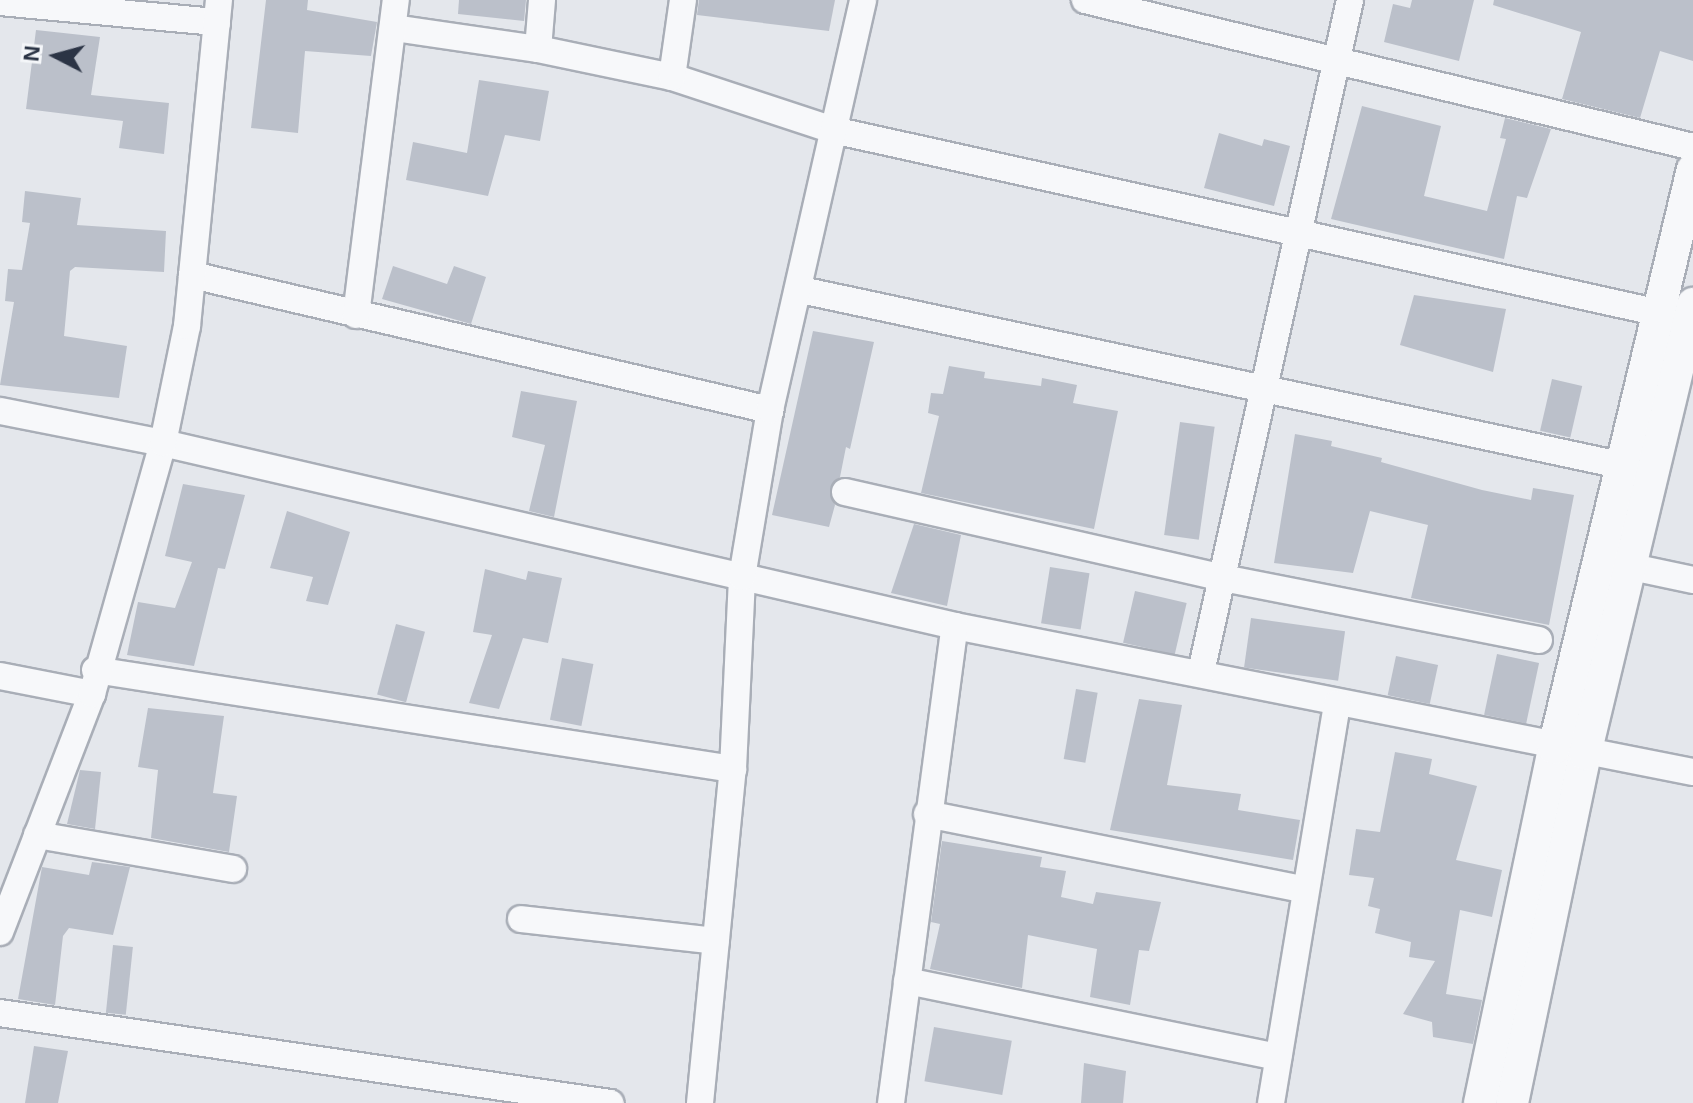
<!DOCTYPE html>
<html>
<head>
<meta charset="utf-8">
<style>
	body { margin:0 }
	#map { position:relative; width:1693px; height:1103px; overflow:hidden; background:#e4e7ec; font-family:Arial,sans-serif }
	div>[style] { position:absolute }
	.building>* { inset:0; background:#bbc0ca; transform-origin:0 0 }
	.roads { filter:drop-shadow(2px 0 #a9aeb7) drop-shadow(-2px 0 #a9aeb7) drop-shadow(0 2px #a9aeb7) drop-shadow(0 -2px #a9aeb7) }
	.minor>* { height:26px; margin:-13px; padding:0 13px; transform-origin:13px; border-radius:13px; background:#f7f8fa }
	.tertiary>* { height:32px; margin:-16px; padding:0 16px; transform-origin:16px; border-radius:16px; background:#f7f8fa }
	span { translate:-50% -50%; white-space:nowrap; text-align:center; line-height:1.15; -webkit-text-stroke:6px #f4f6f9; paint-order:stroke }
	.north { position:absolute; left:16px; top:16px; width:80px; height:80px; -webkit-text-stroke:6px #f4f6f9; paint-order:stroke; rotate:276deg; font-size:22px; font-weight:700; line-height:32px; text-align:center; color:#2b3445 }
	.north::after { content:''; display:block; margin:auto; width:28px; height:36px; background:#2b3445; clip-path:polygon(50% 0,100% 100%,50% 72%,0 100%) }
</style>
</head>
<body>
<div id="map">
	<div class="building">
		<i style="clip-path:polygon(266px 0,308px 0,307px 10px,377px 22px,371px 56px,305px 51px,298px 133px,251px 128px)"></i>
		<i style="clip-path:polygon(459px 0,526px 0,524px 21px,458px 14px)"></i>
		<i style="clip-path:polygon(699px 0,835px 0,829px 31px,697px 15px)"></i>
		<i style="clip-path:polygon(1412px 0,1474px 0,1459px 61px,1384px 42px,1393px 4px,1410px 8px)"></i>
		<i style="clip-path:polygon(1494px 0,1693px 0,1693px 61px,1660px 51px,1640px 118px,1562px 99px,1581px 32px,1493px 5px)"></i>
		<i style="clip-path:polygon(36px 30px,100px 37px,91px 95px,169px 103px,164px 154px,119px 148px,123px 121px,26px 109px)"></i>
		<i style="clip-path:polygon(479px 80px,549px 91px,540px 141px,505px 135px,488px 196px,406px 180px,413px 142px,467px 153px)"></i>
		<i style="clip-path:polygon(1362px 106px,1441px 126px,1424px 196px,1487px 211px,1506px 139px,1500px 138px,1505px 118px,1551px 129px,1527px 198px,1517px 196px,1504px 259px,1331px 219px)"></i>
		<i style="clip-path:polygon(1219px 133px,1262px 146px,1264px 139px,1290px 146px,1274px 206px,1204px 188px)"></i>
		<i style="clip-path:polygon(25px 191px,81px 198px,77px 225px,166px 231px,164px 272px,75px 267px,70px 271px,64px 336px,127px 346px,119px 398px,0 385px,14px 302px,5px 301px,8px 269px,22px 270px,30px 223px,22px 222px)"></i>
		<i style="clip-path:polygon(393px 266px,447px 284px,454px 266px,486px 277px,471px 324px,382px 299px)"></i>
		<i style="clip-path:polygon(1414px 295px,1506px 309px,1493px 372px,1400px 345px)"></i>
		<i style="clip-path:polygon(813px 331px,874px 342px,850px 449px,846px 447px,840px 477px,830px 488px,835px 505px,829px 527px,772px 515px)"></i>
		<i style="clip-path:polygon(949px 366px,985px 372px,984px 378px,1041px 386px,1042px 378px,1077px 385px,1073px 403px,1118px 411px,1094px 529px,921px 493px,939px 416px,928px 413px,931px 393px,943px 394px)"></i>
		<i style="left:1552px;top:379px;width:31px;height:53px;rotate:13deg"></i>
		<i style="clip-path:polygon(521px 391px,577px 401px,554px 517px,529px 511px,545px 445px,512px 437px)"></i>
		<i style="left:1180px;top:422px;width:35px;height:114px;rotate:8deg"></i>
		<i style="clip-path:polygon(1295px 434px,1332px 441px,1331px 446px,1382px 458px,1381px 462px,1482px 490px,1531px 500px,1533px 488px,1574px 495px,1549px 625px,1411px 598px,1428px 525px,1370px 511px,1353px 573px,1274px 563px)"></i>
		<i style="clip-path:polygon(183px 484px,245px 495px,225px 569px,218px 568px,194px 666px,127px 655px,138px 602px,175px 608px,192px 562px,165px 556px)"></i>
		<i style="clip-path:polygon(287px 511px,350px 532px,328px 605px,306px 601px,313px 577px,270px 568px)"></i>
		<i style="clip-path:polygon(914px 524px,961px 535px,947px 606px,891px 593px)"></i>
		<i style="left:1050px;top:567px;width:40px;height:57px;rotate:9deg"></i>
		<i style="clip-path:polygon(485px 569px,526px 580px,528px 571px,562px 578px,548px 643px,523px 638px,499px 709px,469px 703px,492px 635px,473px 632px)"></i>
		<i style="left:1135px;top:591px;width:53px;height:53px;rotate:13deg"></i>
		<i style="left:1251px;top:618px;width:95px;height:50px;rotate:8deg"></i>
		<i style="left:396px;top:624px;width:30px;height:73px;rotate:15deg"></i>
		<i style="left:1497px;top:654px;width:43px;height:62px;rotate:12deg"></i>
		<i style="left:1396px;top:656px;width:43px;height:40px;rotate:12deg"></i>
		<i style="left:562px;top:658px;width:32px;height:63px;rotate:11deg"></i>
		<i style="left:1076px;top:689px;width:22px;height:71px;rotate:10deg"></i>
		<i style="clip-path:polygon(1139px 699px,1182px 705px,1167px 785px,1241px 794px,1238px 810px,1300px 820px,1293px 860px,1110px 830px)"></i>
		<i style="clip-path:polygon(148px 708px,224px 716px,213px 793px,237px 796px,229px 852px,151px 838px,158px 770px,138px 767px)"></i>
		<i style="clip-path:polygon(1395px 752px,1432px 759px,1429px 774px,1477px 786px,1456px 860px,1502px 870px,1492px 917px,1460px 910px,1446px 994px,1482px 1000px,1473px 1044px,1433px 1037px,1432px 1022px,1403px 1014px,1435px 961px,1409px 957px,1411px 942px,1375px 933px,1380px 909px,1368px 906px,1374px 878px,1349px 875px,1356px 829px,1380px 832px)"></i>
		<i style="clip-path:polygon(80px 770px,101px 772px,95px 829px,67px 824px)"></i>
		<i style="clip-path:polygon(942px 841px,1042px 857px,1040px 867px,1066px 871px,1061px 897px,1093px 904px,1096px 892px,1161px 902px,1149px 951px,1139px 950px,1130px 1005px,1090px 997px,1097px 949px,1028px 935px,1022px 988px,930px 969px,940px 924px,931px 922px)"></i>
		<i style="clip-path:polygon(92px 862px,130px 867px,113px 935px,69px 928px,63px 936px,55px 1005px,18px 999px,42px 867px,89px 875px)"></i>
		<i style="left:113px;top:945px;width:20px;height:68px;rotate:6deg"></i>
		<i style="left:934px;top:1027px;width:79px;height:55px;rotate:10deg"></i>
		<i style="clip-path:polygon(34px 1046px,68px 1051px,58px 1103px,25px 1103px)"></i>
		<i style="clip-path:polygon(1084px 1063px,1126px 1071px,1123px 1103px,1081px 1103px)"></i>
	</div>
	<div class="roads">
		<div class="minor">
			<i style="left:1085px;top:0;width:626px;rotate:13.59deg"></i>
			<i style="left:0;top:2px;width:218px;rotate:5.3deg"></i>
			<i style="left:394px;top:28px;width:146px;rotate:8.3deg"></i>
			<i style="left:538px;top:49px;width:137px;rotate:11.8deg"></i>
			<i style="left:672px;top:77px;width:169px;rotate:18.2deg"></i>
			<i style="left:833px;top:130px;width:842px;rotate:12.48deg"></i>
			<i style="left:538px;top:49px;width:49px;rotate:-85.3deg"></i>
			<i style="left:672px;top:77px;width:78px;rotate:-81.9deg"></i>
			<i style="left:192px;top:275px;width:594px;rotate:13.15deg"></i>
			<i style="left:801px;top:290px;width:837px;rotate:12.06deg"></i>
			<i style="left:356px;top:315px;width:318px;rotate:-82.8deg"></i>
			<i style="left:0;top:411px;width:166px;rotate:11.1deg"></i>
			<i style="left:163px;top:443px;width:813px;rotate:13.01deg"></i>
			<i style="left:955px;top:626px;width:752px;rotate:11.19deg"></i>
			<i style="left:845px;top:492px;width:388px;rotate:12.8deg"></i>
			<i style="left:1223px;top:578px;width:322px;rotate:11.1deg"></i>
			<i style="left:1613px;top:563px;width:82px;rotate:12deg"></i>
			<i style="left:95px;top:670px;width:646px;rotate:8.82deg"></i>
			<i style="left:1201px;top:672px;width:688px;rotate:-77.5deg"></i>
			<i style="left:0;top:676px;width:94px;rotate:11.1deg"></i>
			<i style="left:927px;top:814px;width:382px;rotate:11.3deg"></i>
			<i style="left:37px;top:835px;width:199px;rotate:9.8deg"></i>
			<i style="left:521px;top:919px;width:196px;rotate:6.4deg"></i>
			<i style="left:0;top:932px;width:255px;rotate:-68.9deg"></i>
			<i style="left:92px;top:694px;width:261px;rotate:-74.2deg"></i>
			<i style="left:163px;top:443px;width:119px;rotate:-78.4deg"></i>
			<i style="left:187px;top:326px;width:328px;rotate:-84.4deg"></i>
			<i style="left:907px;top:981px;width:379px;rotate:11.6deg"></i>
			<i style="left:0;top:1013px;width:617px;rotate:8.39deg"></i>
			<i style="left:700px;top:1103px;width:336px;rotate:-84.4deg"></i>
			<i style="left:733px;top:769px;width:192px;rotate:-87.3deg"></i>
			<i style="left:742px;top:577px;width:169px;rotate:-80.5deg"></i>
			<i style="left:770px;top:410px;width:420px;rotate:-77.2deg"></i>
			<i style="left:891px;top:1103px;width:481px;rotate:-82.4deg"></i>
			<i style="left:1271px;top:1103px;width:405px;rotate:-80.6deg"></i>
		</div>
		<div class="tertiary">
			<i style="left:1480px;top:1103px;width:363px;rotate:-78.2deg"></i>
			<i style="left:1554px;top:748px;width:595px;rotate:-76.5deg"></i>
			<i style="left:1512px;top:1103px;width:357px;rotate:-78.2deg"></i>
			<i style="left:1585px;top:754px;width:463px;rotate:-76.5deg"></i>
		</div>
	</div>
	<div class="north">N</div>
</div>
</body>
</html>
